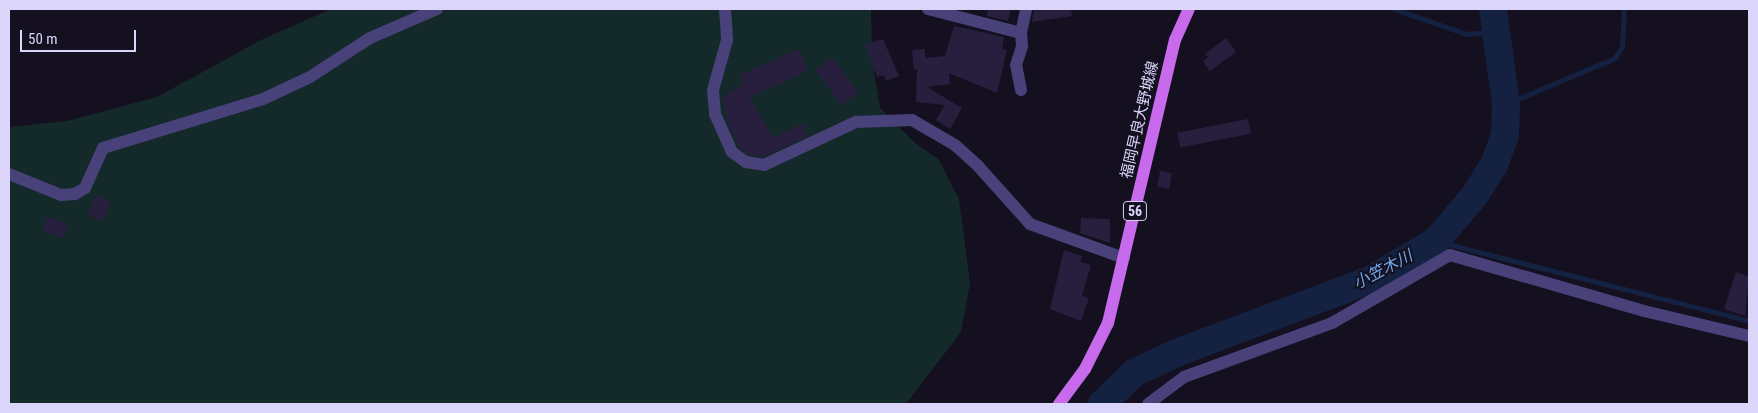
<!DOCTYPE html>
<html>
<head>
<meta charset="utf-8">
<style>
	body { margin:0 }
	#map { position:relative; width:1758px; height:413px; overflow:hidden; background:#141020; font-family:"Roboto Condensed","Noto Sans JP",sans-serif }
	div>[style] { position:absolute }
	.green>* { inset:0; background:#14292a }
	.stream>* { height:4.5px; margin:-2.25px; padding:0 2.25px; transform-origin:2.25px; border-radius:2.25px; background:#142141 }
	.river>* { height:28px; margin:-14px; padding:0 14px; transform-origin:14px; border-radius:14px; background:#142141 }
	.building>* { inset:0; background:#281f3f; transform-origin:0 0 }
	.street>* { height:12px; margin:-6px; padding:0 6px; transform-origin:6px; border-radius:6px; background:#48417a }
	.primary>* { height:12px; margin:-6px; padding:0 6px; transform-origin:6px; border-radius:6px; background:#c76aec }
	span { translate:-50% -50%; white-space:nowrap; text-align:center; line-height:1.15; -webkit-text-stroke:4px #141020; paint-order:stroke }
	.shield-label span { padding:1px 4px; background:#141020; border:1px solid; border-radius:4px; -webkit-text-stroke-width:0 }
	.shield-label { font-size:14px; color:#dcd5fa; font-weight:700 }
	.street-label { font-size:15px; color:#dcd5fa }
	.water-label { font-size:16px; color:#70a8ed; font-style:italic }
	.frame { position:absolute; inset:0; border:10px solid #dcd5fa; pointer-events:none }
	.scale { position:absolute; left:20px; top:30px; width:116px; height:22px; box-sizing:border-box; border:2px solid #dcd5fa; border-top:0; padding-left:6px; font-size:15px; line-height:18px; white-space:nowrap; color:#dcd5fa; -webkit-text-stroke:4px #141020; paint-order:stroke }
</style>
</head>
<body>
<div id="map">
	<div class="green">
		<i style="clip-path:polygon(331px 9px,871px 9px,872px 59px,880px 108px,914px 142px,939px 160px,959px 199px,970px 283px,961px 332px,906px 404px,9px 404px,9px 127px,67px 121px,157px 97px,261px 40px)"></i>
	</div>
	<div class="stream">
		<i style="left:1394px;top:9px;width:77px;rotate:18.9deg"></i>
		<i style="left:1467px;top:34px;width:30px;rotate:-6deg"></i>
		<i style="left:1506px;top:104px;width:118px;rotate:-22.9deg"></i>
		<i style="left:1615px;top:58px;width:13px;rotate:-58deg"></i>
		<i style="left:1622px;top:47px;width:38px;rotate:-87deg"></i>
		<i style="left:1436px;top:241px;width:323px;rotate:14.3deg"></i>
	</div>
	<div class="river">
		<i style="left:1102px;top:404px;width:45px;rotate:-44.1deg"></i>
		<i style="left:1134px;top:373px;width:47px;rotate:-25.5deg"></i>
		<i style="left:1176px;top:353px;width:207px;rotate:-20.6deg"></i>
		<i style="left:1370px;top:280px;width:77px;rotate:-30.6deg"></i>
		<i style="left:1436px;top:241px;width:60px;rotate:-49.7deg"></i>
		<i style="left:1475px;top:195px;width:36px;rotate:-58deg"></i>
		<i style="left:1494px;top:165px;width:32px;rotate:-70deg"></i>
		<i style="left:1505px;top:135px;width:31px;rotate:-88deg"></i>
		<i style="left:1506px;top:104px;width:96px;rotate:-97.8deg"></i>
	</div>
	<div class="building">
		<i style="clip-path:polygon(988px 9px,1011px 9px,1008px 21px,987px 16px)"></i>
		<i style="clip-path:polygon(1034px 9px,1071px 9px,1072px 16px,1032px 22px)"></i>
		<i style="clip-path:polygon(954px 26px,1004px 37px,1002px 49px,1007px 50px,997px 93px,949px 73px,950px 84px,927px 87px,962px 108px,950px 129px,936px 120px,945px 105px,916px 102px,917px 69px,914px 70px,912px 50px,925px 49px,925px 58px,945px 56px)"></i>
		<i style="clip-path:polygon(1226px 38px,1236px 52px,1210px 71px,1203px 61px,1208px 57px,1205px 54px)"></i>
		<i style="clip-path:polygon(883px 39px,899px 76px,886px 81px,884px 75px,877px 77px,865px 44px)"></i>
		<i style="clip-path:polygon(799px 49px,808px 71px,749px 97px,773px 137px,803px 124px,808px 136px,763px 157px,749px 154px,740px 148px,729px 126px,722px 97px,744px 84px,740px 75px)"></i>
		<i style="left:832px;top:57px;width:44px;height:21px;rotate:53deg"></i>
		<i style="left:1248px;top:119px;width:15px;height:72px;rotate:79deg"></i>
		<i style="left:1160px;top:171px;width:12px;height:16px;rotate:9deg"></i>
		<i style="left:96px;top:195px;width:16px;height:22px;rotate:22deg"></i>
		<i style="left:47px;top:217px;width:22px;height:15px;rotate:18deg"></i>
		<i style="clip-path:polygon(1081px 218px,1110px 219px,1110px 243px,1080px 233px)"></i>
		<i style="clip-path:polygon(1064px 250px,1082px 256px,1080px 262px,1091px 265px,1082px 296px,1089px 298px,1081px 321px,1050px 309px)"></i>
		<i style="clip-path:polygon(1736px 272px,1749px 277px,1745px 316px,1724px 309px)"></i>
	</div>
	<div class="street">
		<i style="left:725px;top:9px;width:31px;rotate:86deg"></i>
		<i style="left:727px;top:40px;width:52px;rotate:105.6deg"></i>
		<i style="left:713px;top:90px;width:24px;rotate:85deg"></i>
		<i style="left:715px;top:114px;width:42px;rotate:65.9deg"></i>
		<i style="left:732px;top:152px;width:17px;rotate:36deg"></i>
		<i style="left:746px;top:162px;width:18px;rotate:9deg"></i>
		<i style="left:764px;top:165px;width:102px;rotate:-25.1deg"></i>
		<i style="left:856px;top:122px;width:56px;rotate:-2deg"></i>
		<i style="left:912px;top:120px;width:50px;rotate:30.2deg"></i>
		<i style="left:955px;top:145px;width:31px;rotate:42deg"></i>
		<i style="left:978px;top:166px;width:78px;rotate:48.1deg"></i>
		<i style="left:1030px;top:224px;width:100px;rotate:19.9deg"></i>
		<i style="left:928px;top:9px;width:96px;rotate:14.5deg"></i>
		<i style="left:1021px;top:33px;width:25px;rotate:-78deg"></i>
		<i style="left:1021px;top:90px;width:25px;rotate:-101deg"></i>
		<i style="left:1016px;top:65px;width:20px;rotate:-72deg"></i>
		<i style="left:1022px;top:46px;width:13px;rotate:-94deg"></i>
		<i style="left:9px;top:174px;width:56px;rotate:22deg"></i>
		<i style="left:61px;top:195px;width:14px;rotate:-4deg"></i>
		<i style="left:75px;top:194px;width:12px;rotate:-31deg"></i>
		<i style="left:85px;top:188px;width:44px;rotate:-65.8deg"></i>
		<i style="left:103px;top:148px;width:167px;rotate:-17deg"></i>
		<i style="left:263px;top:99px;width:52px;rotate:-25.1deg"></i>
		<i style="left:310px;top:77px;width:72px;rotate:-33deg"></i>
		<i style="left:370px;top:38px;width:73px;rotate:-23.4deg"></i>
		<i style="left:1148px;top:404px;width:45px;rotate:-36.9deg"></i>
		<i style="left:1184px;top:377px;width:158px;rotate:-20deg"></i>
		<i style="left:1332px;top:323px;width:136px;rotate:-30deg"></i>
		<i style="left:1450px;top:255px;width:202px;rotate:16.1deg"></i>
		<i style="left:1644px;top:311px;width:108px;rotate:13.4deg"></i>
	</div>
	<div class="primary">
		<i style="left:1059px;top:404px;width:44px;rotate:-53.4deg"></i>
		<i style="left:1085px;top:369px;width:51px;rotate:-63.4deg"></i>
		<i style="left:1108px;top:323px;width:291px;rotate:-76.7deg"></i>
		<i style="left:1175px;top:40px;width:34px;rotate:-66deg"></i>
	</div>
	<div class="shield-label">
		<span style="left:1135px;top:211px">56</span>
	</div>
	<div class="street-label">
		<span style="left:1140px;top:120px;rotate:-77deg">福岡早良大野城線</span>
	</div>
	<div class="water-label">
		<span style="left:1383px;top:270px;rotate:-28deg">小笠木川</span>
	</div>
	<div class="frame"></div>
	<div class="scale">50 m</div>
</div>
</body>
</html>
